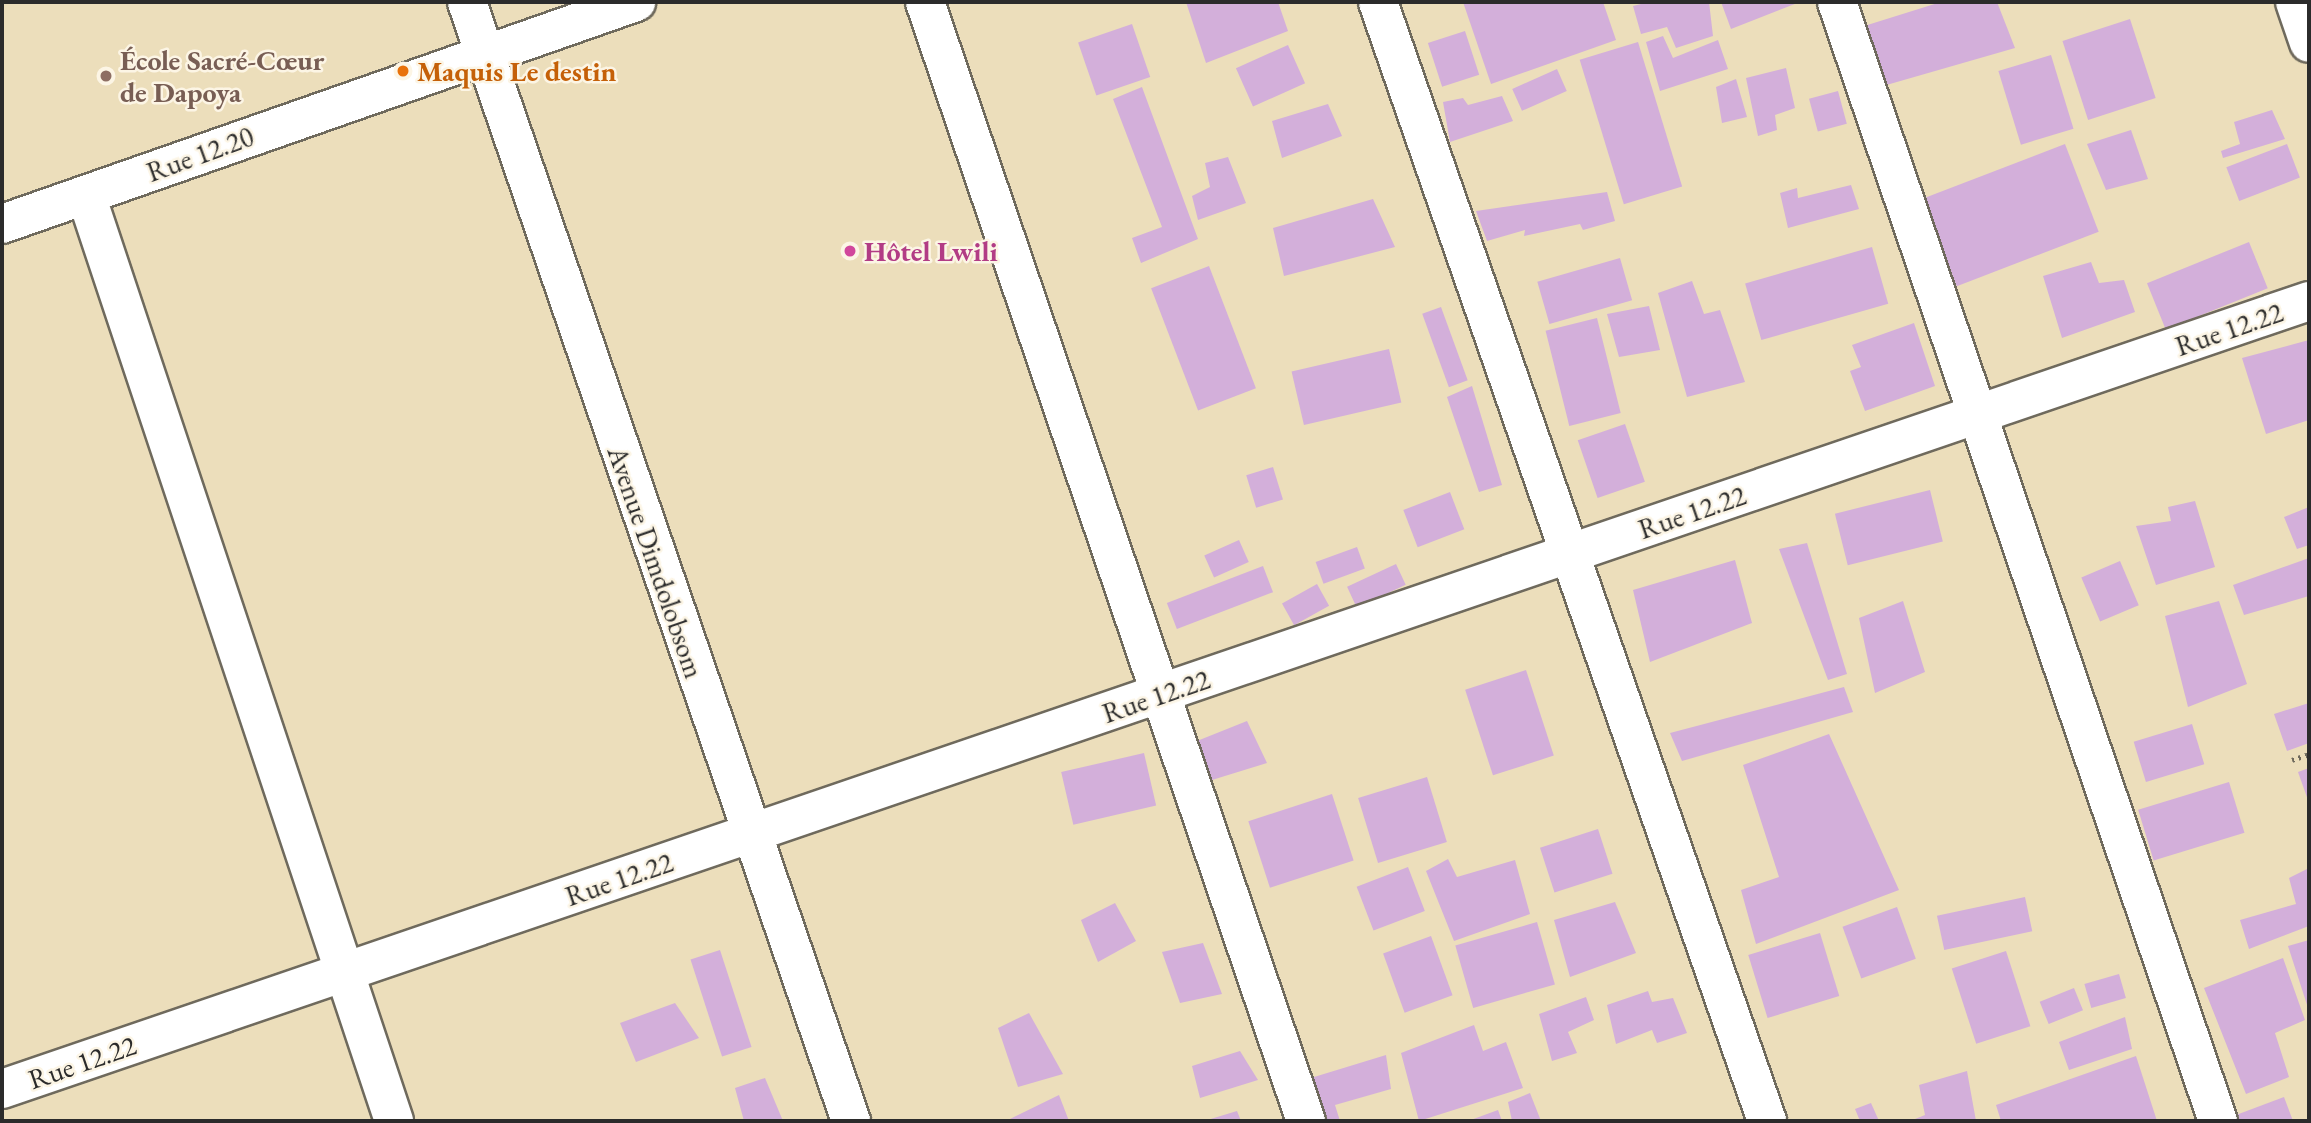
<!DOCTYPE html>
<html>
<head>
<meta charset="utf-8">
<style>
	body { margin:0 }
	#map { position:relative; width:2311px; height:1123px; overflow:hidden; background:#ecdebb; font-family:"EB Garamond",serif }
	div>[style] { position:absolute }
	.building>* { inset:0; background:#d3afda; transform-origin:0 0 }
	.path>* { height:4.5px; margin-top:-2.25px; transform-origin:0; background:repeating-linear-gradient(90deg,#6f6a5d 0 2px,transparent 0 7px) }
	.roads { filter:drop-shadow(2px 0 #6f6a5d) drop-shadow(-2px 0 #6f6a5d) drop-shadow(0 2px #6f6a5d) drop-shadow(0 -2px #6f6a5d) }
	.minor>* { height:38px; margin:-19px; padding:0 19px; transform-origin:19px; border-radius:19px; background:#fff }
	.dots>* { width:19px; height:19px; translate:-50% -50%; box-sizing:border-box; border:4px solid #fcf5e5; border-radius:50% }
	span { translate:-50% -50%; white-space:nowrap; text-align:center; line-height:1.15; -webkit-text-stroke:5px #fcf5e5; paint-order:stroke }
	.education-label { font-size:28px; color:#785e54; font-weight:700 }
	.left { translate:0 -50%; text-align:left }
	.food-label { font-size:28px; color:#c56008; font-weight:700 }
	.street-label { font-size:28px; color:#2b2b2b }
	.hotel-label { font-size:28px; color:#b23c85; font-weight:700 }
	.frame { position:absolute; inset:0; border:4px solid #2b2b2b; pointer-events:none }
</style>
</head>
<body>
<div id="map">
	<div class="building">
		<i style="clip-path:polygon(1186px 2px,1278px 2px,1288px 31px,1206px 63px)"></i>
		<i style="clip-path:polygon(1463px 2px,1603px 2px,1616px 40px,1491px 84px)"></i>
		<i style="clip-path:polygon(1649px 2px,1709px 2px,1713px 36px,1676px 48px,1667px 27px,1641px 34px,1633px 6px)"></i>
		<i style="clip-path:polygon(1721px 2px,1800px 2px,1731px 29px)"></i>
		<i style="clip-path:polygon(1941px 2px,1997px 2px,2015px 48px,1883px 86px,1861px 27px)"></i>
		<i style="left:2130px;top:19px;width:83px;height:71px;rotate:72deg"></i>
		<i style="left:1132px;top:24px;width:56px;height:57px;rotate:71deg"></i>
		<i style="left:1465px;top:31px;width:46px;height:39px;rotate:72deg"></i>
		<i style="clip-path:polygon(1663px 36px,1673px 58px,1718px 40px,1728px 69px,1660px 91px,1646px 42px)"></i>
		<i style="left:1638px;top:42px;width:151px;height:61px;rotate:73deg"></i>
		<i style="left:1288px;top:45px;width:42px;height:57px;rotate:66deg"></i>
		<i style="left:2051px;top:55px;width:77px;height:55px;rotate:73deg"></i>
		<i style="clip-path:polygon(1786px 68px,1795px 108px,1775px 115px,1777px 130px,1758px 136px,1746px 78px)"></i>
		<i style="left:1557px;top:69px;width:24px;height:49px;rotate:66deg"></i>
		<i style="clip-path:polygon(1736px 79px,1747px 117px,1722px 123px,1716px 87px)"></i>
		<i style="clip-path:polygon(1142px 87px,1198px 239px,1141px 263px,1132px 238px,1162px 227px,1113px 99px)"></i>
		<i style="left:1838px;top:91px;width:34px;height:30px;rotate:75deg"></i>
		<i style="clip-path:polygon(1502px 96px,1513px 121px,1450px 142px,1443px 102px,1463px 98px,1468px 105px)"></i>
		<i style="clip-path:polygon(1328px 104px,1342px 136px,1282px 158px,1272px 121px)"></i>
		<i style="clip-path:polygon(2272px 110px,2285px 139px,2223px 158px,2221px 151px,2240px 144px,2234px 122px)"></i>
		<i style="clip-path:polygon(2131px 130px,2148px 179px,2106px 190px,2087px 144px)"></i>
		<i style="left:2065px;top:144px;width:94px;height:152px;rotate:69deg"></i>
		<i style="left:2287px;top:144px;width:36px;height:65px;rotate:69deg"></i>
		<i style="clip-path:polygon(1228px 157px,1246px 203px,1198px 220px,1192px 196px,1210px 187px,1205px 163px)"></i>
		<i style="clip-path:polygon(1851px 185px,1859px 209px,1788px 228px,1780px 193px,1797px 188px,1798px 198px)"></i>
		<i style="clip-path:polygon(1607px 192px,1615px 221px,1583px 230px,1580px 224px,1524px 236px,1525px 230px,1487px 241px,1476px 211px)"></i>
		<i style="clip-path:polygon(1373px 199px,1395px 247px,1284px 276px,1273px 228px)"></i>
		<i style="left:2249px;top:242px;width:50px;height:110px;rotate:68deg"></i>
		<i style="left:1872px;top:247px;width:59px;height:132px;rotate:74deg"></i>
		<i style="left:1620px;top:258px;width:44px;height:86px;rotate:74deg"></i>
		<i style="clip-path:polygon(2091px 262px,2099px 283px,2124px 280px,2135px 312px,2062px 338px,2043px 276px)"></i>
		<i style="left:1209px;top:266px;width:131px;height:62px;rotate:69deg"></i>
		<i style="clip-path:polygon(1692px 281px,1704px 314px,1720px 310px,1745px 382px,1687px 397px,1658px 293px)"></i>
		<i style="clip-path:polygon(1649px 306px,1660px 350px,1619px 357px,1607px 314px)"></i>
		<i style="left:1441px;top:307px;width:78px;height:20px;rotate:70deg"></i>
		<i style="left:1597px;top:318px;width:98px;height:53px;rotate:76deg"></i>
		<i style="clip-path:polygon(1914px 323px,1935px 386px,1865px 411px,1850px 371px,1861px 367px,1852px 345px)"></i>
		<i style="clip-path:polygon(2309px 340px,2309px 420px,2266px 434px,2242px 358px)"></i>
		<i style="left:1389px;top:349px;width:55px;height:100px;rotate:77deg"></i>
		<i style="clip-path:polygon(1472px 386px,1502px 485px,1479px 492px,1447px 397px)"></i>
		<i style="left:1625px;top:424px;width:61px;height:50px;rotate:71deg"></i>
		<i style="left:1273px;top:467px;width:34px;height:28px;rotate:73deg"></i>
		<i style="left:1930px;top:490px;width:53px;height:98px;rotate:76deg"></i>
		<i style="left:1450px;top:492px;width:40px;height:50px;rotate:69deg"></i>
		<i style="clip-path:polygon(2195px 501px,2215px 567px,2156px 585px,2136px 526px,2171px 521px,2168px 507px)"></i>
		<i style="clip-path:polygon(2309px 507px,2309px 545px,2297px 549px,2284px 517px)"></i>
		<i style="left:1239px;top:540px;width:24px;height:38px;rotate:66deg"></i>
		<i style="clip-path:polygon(1807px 543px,1847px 674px,1828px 680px,1779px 549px)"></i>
		<i style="left:1357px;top:547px;width:23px;height:44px;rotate:70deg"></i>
		<i style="clip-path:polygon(2309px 558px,2309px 596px,2244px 615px,2233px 585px)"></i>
		<i style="clip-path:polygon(1735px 560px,1752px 623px,1650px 662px,1633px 590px)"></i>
		<i style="left:2120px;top:561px;width:48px;height:42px;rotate:67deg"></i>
		<i style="left:1396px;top:564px;width:23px;height:54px;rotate:65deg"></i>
		<i style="left:1263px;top:566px;width:28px;height:103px;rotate:69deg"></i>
		<i style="left:1317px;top:584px;width:25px;height:40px;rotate:61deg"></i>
		<i style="clip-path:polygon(1903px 601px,1925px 672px,1875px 693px,1859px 618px)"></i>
		<i style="clip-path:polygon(2219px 601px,2247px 684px,2188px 707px,2165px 616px)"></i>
		<i style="left:1526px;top:670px;width:90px;height:64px;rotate:72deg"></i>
		<i style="clip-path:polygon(1844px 687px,1853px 712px,1682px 761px,1670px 733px)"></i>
		<i style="clip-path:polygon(2309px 703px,2309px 743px,2287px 751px,2274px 714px)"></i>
		<i style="clip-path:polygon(1247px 721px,1267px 763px,1199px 784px,1187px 745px)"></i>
		<i style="left:2192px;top:724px;width:42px;height:61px;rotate:73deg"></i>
		<i style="clip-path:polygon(1829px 734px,1899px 890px,1756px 944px,1741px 890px,1779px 877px,1743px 765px)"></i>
		<i style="left:1144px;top:753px;width:54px;height:85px;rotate:77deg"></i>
		<i style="clip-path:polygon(2309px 768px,2309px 803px,2298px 772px)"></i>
		<i style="left:1427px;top:777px;width:68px;height:72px;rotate:73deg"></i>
		<i style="left:2229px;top:782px;width:53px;height:95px;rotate:73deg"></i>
		<i style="left:1332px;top:794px;width:70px;height:88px;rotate:72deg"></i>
		<i style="left:1598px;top:829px;width:47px;height:61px;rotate:72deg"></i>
		<i style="clip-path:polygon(1448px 859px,1457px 877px,1515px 860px,1530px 914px,1454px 941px,1426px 871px)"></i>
		<i style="left:1408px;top:867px;width:47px;height:55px;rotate:69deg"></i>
		<i style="clip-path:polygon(2309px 868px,2309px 926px,2249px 949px,2240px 920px,2296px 904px,2289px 878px)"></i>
		<i style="left:2025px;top:897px;width:35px;height:90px;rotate:78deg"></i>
		<i style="clip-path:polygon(1615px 902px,1636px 953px,1570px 977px,1554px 920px)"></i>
		<i style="clip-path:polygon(1115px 903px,1136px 941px,1098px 962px,1081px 920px)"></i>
		<i style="left:1897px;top:907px;width:55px;height:58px;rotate:70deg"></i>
		<i style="left:1537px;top:922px;width:65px;height:85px;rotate:74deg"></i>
		<i style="left:1820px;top:933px;width:66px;height:75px;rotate:73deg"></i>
		<i style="left:1431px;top:936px;width:63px;height:51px;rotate:70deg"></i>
		<i style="clip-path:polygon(2309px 940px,2309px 1011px,2288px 946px)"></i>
		<i style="clip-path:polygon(1203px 943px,1222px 994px,1180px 1003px,1162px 952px)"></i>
		<i style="left:720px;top:950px;width:102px;height:31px;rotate:72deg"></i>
		<i style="left:2006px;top:951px;width:79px;height:57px;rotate:72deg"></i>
		<i style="clip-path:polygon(2283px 958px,2305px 1020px,2275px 1033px,2289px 1077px,2246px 1094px,2204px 988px)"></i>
		<i style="left:2119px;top:974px;width:25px;height:36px;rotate:74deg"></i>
		<i style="left:2074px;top:988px;width:24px;height:37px;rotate:68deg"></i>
		<i style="clip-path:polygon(1648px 991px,1652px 1002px,1673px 998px,1687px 1033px,1657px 1043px,1652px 1030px,1616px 1044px,1607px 1005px)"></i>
		<i style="clip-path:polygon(1586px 997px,1594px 1020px,1568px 1032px,1577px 1053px,1552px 1061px,1539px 1014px)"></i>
		<i style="clip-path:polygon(675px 1003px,699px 1038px,636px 1062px,620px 1023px)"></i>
		<i style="clip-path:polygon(1029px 1013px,1063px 1074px,1018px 1087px,998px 1028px)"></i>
		<i style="clip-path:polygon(2125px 1017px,2132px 1049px,2069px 1070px,2059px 1042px)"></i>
		<i style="clip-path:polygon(1474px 1025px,1483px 1051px,1506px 1042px,1523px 1088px,1419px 1121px,1401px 1053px)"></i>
		<i style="clip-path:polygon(1240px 1051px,1258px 1080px,1200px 1098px,1192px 1066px)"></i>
		<i style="clip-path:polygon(1386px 1055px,1391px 1089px,1335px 1105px,1340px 1121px,1314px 1121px,1301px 1081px)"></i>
		<i style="clip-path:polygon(2136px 1056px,2157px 1121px,2001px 1121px,1996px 1105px)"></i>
		<i style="clip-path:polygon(1967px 1071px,1976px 1121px,1910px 1121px,1925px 1115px,1919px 1085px)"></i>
		<i style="clip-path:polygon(765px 1078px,783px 1121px,744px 1121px,735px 1088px)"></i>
		<i style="clip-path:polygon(1530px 1093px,1541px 1121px,1512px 1121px,1508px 1102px)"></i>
		<i style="clip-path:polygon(1059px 1095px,1069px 1121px,1006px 1121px)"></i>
		<i style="clip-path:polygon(2284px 1097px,2293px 1121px,2220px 1121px)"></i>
		<i style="clip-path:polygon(1871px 1103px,1879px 1121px,1860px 1121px,1855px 1109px)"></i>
		<i style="clip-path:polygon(1498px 1110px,1502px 1121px,1468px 1121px)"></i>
		<i style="clip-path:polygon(1237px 1111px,1241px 1121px,1204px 1121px)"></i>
	</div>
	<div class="path">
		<i style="left:2292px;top:760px;width:18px;rotate:-19deg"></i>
	</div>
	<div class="roads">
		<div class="minor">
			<i style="left:467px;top:2px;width:1183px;rotate:71.06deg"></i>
			<i style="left:925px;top:2px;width:1182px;rotate:71.2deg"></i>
			<i style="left:1378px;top:2px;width:1185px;rotate:70.83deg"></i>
			<i style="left:1837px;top:2px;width:1182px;rotate:71.2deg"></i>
			<i style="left:2295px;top:2px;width:43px;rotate:71.1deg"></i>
			<i style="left:86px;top:195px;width:976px;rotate:71.6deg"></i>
			<i style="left:2px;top:224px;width:672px;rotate:-19.3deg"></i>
			<i style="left:2px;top:1089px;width:2438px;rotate:-18.86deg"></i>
		</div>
	</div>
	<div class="dots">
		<i style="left:403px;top:71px;background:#e8710a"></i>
		<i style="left:106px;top:76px;background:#8d6e63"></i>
		<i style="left:850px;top:251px;background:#d1479c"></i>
	</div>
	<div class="education-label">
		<span class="left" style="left:120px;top:76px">École Sacré-Cœur<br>de Dapoya</span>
	</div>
	<div class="food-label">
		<span class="left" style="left:417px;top:71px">Maquis Le destin</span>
	</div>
	<div class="street-label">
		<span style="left:200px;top:154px;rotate:-20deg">Rue 12.20</span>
		<span style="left:2229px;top:329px;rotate:-19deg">Rue 12.22</span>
		<span style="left:1692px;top:512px;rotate:-19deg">Rue 12.22</span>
		<span style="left:656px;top:562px;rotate:71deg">Avenue Dimdolobsom</span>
		<span style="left:1156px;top:696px;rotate:-19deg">Rue 12.22</span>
		<span style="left:619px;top:879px;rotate:-19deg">Rue 12.22</span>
		<span style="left:82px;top:1062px;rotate:-19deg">Rue 12.22</span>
	</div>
	<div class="hotel-label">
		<span class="left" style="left:864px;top:251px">Hôtel Lwili</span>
	</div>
	<div class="frame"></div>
</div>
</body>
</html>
